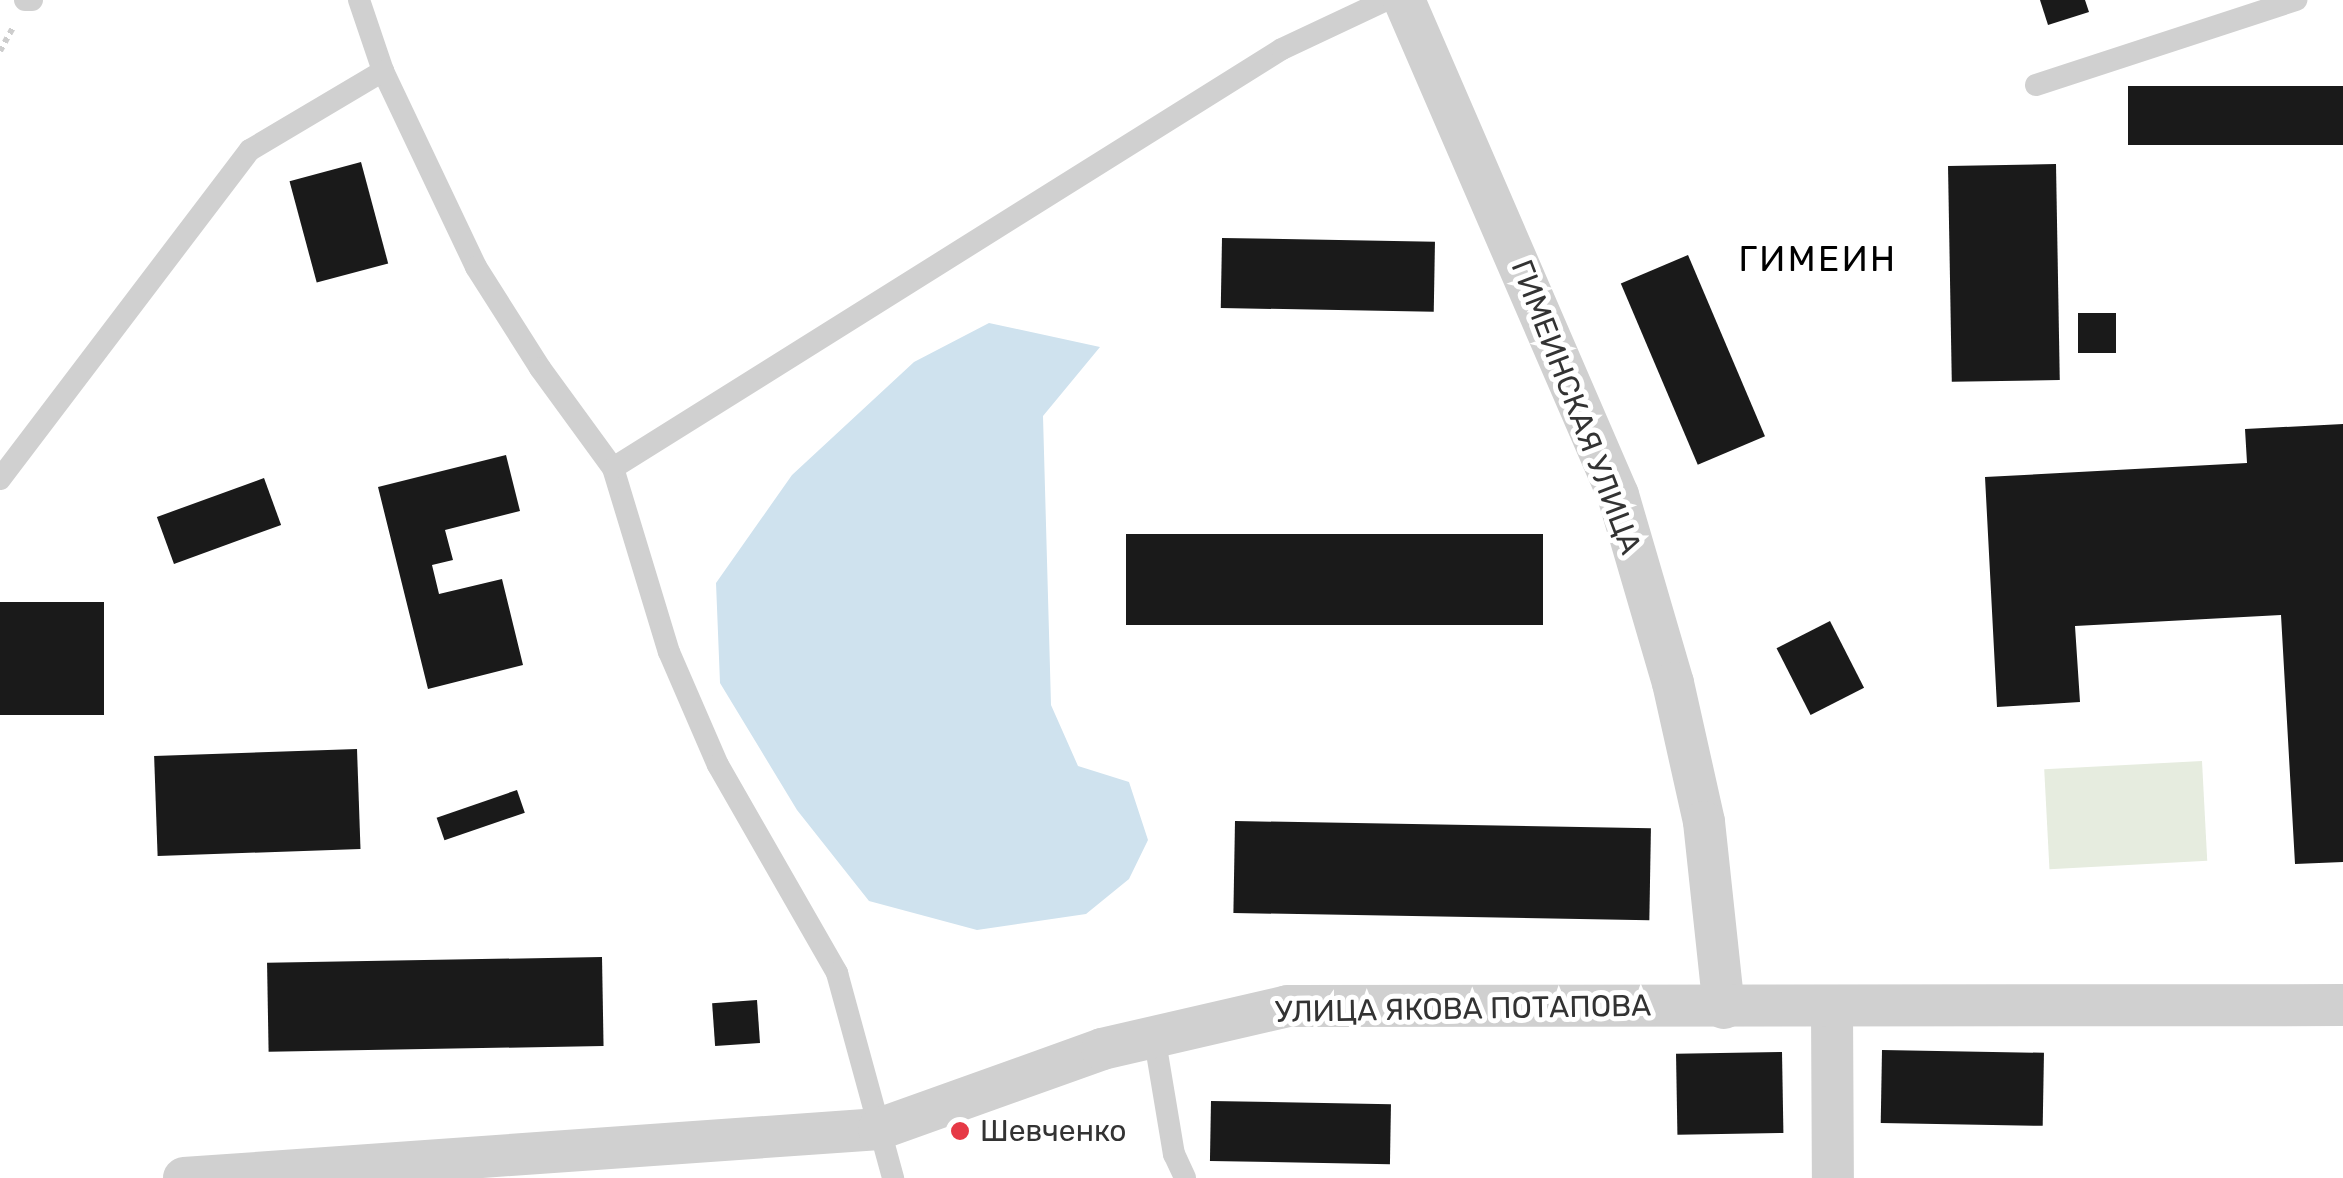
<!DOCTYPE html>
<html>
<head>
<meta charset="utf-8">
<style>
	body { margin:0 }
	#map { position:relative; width:2343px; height:1178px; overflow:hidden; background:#fff; font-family:Rubik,sans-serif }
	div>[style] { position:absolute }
	.green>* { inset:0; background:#e6ecdf; transform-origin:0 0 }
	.water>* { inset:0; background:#cfe2ee }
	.building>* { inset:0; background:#1a1a1a; transform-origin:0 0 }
	.path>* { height:6px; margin-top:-3px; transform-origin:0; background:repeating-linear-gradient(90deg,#cdcdcd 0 5px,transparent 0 10px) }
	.lane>* { height:22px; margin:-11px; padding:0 11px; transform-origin:11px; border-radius:11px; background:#d0d0d0 }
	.street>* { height:42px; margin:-21px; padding:0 21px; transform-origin:21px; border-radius:21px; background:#d0d0d0 }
	.dots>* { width:28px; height:28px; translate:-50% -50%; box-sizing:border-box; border:5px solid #fff; border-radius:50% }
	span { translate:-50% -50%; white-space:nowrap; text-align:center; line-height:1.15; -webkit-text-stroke:10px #fff; paint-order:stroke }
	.street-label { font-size:30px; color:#333 }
	.poi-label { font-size:30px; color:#333 }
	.left { translate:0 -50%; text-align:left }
	.quarter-label { font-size:35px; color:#000; letter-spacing:2.5px }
</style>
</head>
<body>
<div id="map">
	<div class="green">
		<i style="left:2202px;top:761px;width:100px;height:158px;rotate:87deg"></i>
	</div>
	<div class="water">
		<i style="clip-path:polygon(989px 323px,1100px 347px,1043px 416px,1051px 705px,1078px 766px,1129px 782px,1148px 840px,1129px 879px,1086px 914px,977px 930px,869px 901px,797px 810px,720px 683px,716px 583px,792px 475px,914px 362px)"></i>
	</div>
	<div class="building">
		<i style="clip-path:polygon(2040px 0,2085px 0,2089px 12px,2048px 25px)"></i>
		<i style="left:2343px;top:86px;width:59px;height:215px;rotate:90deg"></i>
		<i style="left:361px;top:162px;width:105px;height:74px;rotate:75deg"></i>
		<i style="left:2056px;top:164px;width:216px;height:108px;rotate:89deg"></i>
		<i style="left:1222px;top:238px;width:213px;height:70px;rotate:1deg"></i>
		<i style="left:1688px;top:255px;width:197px;height:73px;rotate:67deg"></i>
		<i style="left:2078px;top:313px;width:38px;height:40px"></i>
		<i style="clip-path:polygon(2343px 424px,2343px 862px,2295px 864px,2281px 615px,2075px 626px,2080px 702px,1997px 707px,1985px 477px,2247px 463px,2245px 429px)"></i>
		<i style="clip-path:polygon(506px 455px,520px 511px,445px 530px,453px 560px,432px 565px,439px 594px,502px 579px,523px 665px,428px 689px,378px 487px)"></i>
		<i style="left:264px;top:478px;width:50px;height:114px;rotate:70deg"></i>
		<i style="left:1126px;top:534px;width:417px;height:91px"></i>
		<i style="left:104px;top:602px;width:113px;height:104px;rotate:90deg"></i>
		<i style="left:1830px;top:621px;width:75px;height:60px;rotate:63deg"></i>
		<i style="left:357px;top:749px;width:100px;height:203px;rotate:88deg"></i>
		<i style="left:517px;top:790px;width:24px;height:85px;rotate:71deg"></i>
		<i style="left:1235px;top:821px;width:416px;height:92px;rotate:1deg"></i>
		<i style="left:602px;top:957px;width:89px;height:335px;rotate:89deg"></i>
		<i style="left:757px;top:1000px;width:43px;height:45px;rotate:86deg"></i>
		<i style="left:1882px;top:1050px;width:162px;height:73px;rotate:1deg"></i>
		<i style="left:1782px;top:1052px;width:81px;height:106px;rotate:89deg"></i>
		<i style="left:1211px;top:1101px;width:180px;height:60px;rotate:1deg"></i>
	</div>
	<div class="path">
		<i style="left:0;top:51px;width:29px;rotate:-61deg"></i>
	</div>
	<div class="lane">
		<i style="left:25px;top:0;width:7px"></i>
		<i style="left:359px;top:0;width:75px;rotate:71.3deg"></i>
		<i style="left:383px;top:71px;width:217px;rotate:64.6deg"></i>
		<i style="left:476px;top:267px;width:120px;rotate:57.6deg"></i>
		<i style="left:540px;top:368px;width:124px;rotate:53.9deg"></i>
		<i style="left:613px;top:468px;width:192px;rotate:73.1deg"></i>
		<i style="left:669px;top:652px;width:123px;rotate:66.6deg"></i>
		<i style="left:718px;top:765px;width:240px;rotate:60.2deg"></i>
		<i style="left:837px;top:973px;width:213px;rotate:74.7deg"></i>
		<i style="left:2036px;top:85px;width:274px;rotate:-18.1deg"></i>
		<i style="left:613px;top:468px;width:789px;rotate:-32.06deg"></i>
		<i style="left:1282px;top:49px;width:115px;rotate:-25.2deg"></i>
		<i style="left:0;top:479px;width:413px;rotate:-52.8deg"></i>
		<i style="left:250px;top:150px;width:155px;rotate:-30.7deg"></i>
		<i style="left:1154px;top:1035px;width:121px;rotate:80.5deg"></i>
		<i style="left:1174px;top:1154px;width:26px;rotate:65deg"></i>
	</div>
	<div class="street">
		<i style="left:1404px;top:0;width:539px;rotate:66.62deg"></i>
		<i style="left:1618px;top:495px;width:196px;rotate:73.7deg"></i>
		<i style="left:1673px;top:683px;width:142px;rotate:77.4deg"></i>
		<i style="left:1704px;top:822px;width:187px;rotate:83.9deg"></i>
		<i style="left:1832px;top:1009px;width:169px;rotate:89.7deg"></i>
		<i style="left:184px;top:1178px;width:697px;rotate:-4.03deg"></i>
		<i style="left:879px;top:1129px;width:237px;rotate:-19.7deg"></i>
		<i style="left:1102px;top:1049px;width:191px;rotate:-13deg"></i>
		<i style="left:1288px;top:1006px;width:1055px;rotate:-0.05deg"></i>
	</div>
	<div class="dots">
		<i style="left:960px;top:1131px;background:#e63946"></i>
	</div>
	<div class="street-label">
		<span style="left:1576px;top:407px;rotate:69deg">ГИМЕИНСКАЯ УЛИЦА</span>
		<span style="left:1463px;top:1009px;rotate:-1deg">УЛИЦА ЯКОВА ПОТАПОВА</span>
	</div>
	<div class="poi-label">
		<span class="left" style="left:980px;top:1131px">Шевченко</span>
	</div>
	<div class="quarter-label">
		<span style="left:1818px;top:259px">ГИМЕИН</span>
	</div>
</div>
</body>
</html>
